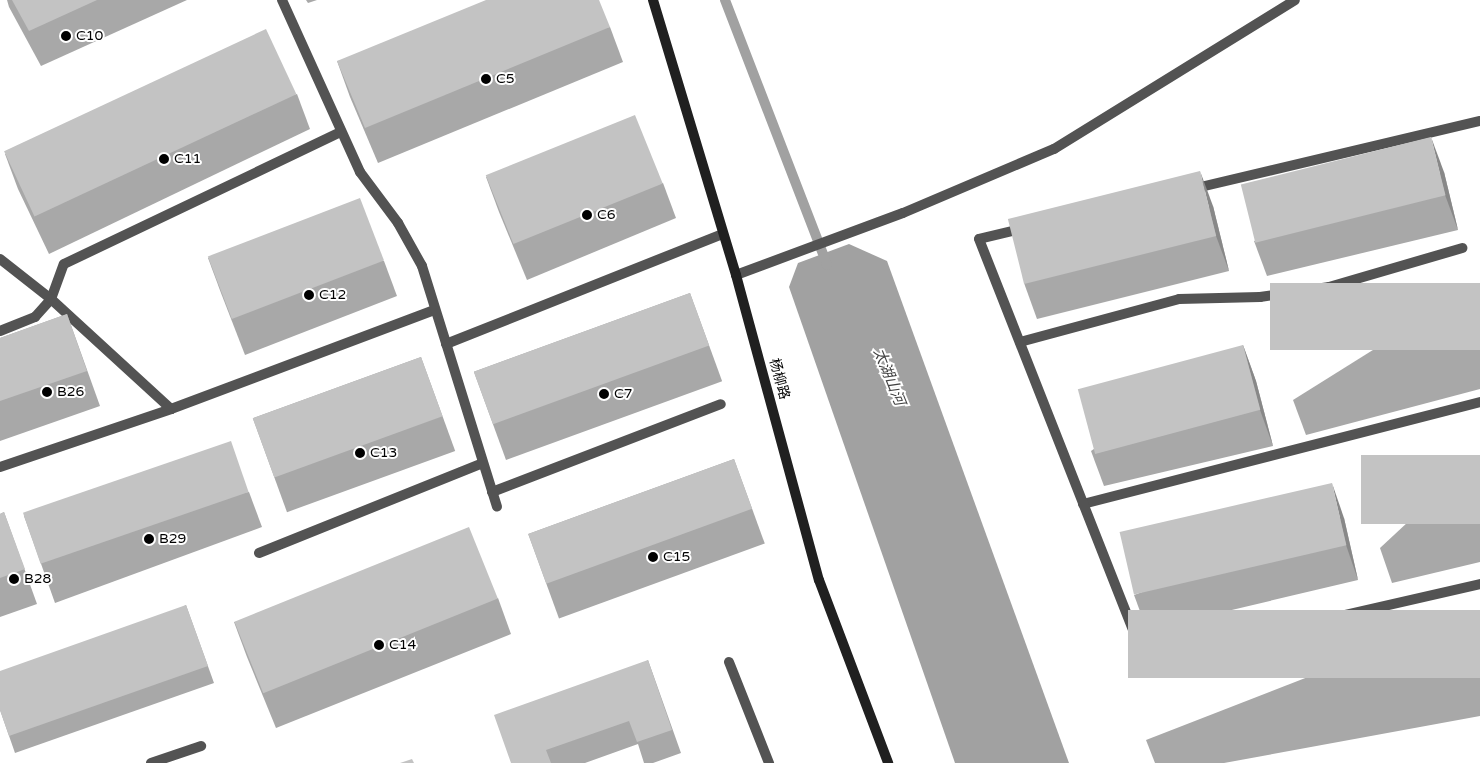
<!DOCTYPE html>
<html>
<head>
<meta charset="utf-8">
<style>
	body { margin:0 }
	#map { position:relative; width:1480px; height:763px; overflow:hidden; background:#fff; font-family:"Varela Round","Noto Sans SC",sans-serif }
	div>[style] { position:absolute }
	.water>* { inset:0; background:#a1a1a1 }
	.stream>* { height:10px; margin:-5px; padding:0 5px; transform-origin:5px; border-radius:5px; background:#a1a1a1 }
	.lane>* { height:10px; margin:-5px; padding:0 5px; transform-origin:5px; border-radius:5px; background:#535353 }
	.street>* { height:10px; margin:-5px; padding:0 5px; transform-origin:5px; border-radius:5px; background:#535353 }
	.secondary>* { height:10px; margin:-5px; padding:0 5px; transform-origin:5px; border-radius:5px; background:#202020 }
	.wall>* { inset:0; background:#a8a8a8; transform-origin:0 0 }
	.shaded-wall>* { inset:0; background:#888 }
	.building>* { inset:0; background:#c3c3c3; transform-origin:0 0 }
	.dots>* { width:14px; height:14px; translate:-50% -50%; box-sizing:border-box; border:2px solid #fff; border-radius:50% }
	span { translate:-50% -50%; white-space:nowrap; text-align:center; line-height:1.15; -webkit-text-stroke:4px #fff; paint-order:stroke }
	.poi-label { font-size:14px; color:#000 }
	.left { translate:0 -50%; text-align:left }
	.street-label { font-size:14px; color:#000 }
	.water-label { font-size:15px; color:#424242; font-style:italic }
</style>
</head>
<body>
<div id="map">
	<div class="water">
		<i style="clip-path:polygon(849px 244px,887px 261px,1069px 763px,955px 763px,789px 287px,798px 263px)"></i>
	</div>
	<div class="stream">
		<i style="left:725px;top:0;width:284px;rotate:68.9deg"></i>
	</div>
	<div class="lane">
		<i style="left:0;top:331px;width:38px;rotate:-22deg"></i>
		<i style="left:35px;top:317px;width:24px;rotate:-48deg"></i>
		<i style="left:51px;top:299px;width:37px;rotate:-70deg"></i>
		<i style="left:64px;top:264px;width:307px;rotate:-25.5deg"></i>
		<i style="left:1020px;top:342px;width:165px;rotate:-15.1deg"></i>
		<i style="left:1179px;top:299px;width:81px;rotate:-1.4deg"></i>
		<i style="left:1260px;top:297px;width:70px;rotate:-8.2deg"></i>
		<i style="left:1329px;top:287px;width:139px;rotate:-16.3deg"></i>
		<i style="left:446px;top:344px;width:298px;rotate:-21.7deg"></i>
		<i style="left:0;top:467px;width:181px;rotate:-18.7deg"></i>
		<i style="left:171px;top:409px;width:282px;rotate:-20.6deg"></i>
		<i style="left:492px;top:492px;width:245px;rotate:-21deg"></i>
		<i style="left:1083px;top:504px;width:410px;rotate:-14.4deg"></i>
		<i style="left:259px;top:553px;width:241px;rotate:-21.9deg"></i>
		<i style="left:729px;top:662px;width:109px;rotate:68.4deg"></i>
		<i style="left:151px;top:763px;width:53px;rotate:-18.8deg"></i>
	</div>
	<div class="street">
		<i style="left:282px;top:0;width:189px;rotate:65.6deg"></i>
		<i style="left:360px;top:172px;width:64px;rotate:53.3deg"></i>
		<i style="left:398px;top:223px;width:49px;rotate:60.8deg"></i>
		<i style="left:422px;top:266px;width:252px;rotate:72.7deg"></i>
		<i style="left:1192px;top:189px;width:296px;rotate:-13.3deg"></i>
		<i style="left:1025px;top:228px;width:47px;rotate:166.6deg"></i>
		<i style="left:979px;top:239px;width:429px;rotate:68.5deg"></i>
		<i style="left:1136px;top:638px;width:21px;rotate:45deg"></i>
		<i style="left:1151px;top:653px;width:24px;rotate:2deg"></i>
		<i style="left:1175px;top:654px;width:313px;rotate:-12.9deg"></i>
		<i style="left:0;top:259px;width:65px;rotate:38.1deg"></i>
		<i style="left:51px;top:299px;width:163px;rotate:42.5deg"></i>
		<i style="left:736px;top:275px;width:178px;rotate:-20.4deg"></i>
		<i style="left:903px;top:213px;width:164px;rotate:-23deg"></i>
		<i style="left:1054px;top:149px;width:283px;rotate:-31.7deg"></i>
	</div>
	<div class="secondary">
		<i style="left:653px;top:0;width:287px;rotate:73.2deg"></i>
		<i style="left:736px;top:275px;width:316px;rotate:74.8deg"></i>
		<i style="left:819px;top:580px;width:196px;rotate:69.3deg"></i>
	</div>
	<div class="wall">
		<i style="clip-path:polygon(7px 0,187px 0,41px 66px,9px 7px)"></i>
		<i style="clip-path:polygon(306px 0,317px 0,308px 3px)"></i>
		<i style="clip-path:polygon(610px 27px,623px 62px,378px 163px,350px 97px,337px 61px)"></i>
		<i style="clip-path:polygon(297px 94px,310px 129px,49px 254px,18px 189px,5px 154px)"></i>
		<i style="clip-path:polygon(1444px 172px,1458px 230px,1267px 276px,1254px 241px)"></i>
		<i style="clip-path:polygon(486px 177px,663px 183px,676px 218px,527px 280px,499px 212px)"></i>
		<i style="clip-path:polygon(1213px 206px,1229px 271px,1037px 319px,1024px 283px)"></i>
		<i style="clip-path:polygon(208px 258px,384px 261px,397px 296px,245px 355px,221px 293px)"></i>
		<i style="clip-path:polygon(1480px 283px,1480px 389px,1306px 435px,1293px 400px)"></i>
		<i style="left:690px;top:293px;width:94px;height:230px;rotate:70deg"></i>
		<i style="clip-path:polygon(67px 314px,100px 406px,0 441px,0 338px)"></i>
		<i style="clip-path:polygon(1243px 345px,1256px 381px,1273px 446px,1104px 486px,1091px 451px)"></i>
		<i style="left:421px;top:357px;width:100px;height:179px;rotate:70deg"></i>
		<i style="clip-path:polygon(1480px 455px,1480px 562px,1392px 583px,1380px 548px)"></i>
		<i style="left:734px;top:459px;width:90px;height:219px;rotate:70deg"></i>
		<i style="clip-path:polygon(249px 492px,262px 527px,55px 603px,24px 516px)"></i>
		<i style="clip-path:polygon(4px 512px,37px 604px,0 617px,0 514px)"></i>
		<i style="clip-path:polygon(1344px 518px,1358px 580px,1147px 630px,1134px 595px)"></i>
		<i style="clip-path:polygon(498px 598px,511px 634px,276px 728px,247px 657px,234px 622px)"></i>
		<i style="clip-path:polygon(186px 605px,214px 683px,15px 753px,0 710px)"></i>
		<i style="clip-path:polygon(1480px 610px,1480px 716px,1224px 763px,1155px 763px,1146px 740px)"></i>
		<i style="clip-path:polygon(648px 660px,681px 753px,653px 763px,644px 763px,638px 744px,585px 763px,511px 763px)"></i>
	</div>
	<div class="shaded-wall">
		<i style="clip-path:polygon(1431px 137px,1444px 172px,1458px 230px,1445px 195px)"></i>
		<i style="clip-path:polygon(1200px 171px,1213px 206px,1229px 271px,1216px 236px)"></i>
		<i style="clip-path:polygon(1243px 345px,1256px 381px,1273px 446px,1260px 410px)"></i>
		<i style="clip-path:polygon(1332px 483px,1344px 518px,1358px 580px,1346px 545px)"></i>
	</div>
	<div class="building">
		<i style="clip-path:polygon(12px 0,97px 0,29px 31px)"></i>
		<i style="clip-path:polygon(486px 0,599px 0,610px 27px,365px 128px,337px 61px)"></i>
		<i style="left:266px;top:29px;width:72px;height:289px;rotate:65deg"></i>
		<i style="left:635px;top:115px;width:74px;height:161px;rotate:68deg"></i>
		<i style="left:1431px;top:137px;width:60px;height:196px;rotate:76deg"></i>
		<i style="left:1200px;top:171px;width:67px;height:198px;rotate:76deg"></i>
		<i style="left:360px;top:198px;width:67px;height:163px;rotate:69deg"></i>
		<i style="left:1480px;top:283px;width:67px;height:210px;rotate:90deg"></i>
		<i style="left:690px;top:293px;width:56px;height:230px;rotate:70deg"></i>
		<i style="clip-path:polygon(67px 314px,87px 371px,0 401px,0 338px)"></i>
		<i style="left:1243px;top:345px;width:67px;height:171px;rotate:75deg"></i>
		<i style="left:421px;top:357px;width:63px;height:179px;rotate:70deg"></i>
		<i style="left:231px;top:441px;width:54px;height:220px;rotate:71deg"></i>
		<i style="left:1480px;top:455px;width:69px;height:119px;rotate:90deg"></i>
		<i style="left:734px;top:459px;width:53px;height:219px;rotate:70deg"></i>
		<i style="left:1332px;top:483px;width:64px;height:218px;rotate:77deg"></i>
		<i style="clip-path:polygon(4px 512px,25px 569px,0 578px,0 514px)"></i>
		<i style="left:469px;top:527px;width:77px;height:253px;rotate:68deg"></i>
		<i style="clip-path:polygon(186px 605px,208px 666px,9px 736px,0 710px,0 671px)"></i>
		<i style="left:1480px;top:610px;width:68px;height:352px;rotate:90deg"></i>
		<i style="clip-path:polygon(648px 660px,672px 730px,637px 742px,629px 721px,546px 750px,551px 763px,511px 763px,494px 715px)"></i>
		<i style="clip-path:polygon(412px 759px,414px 763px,400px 763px)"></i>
	</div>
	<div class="dots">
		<i style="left:66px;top:36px;background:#000"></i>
		<i style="left:486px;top:79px;background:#000"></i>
		<i style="left:164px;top:159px;background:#000"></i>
		<i style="left:587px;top:215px;background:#000"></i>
		<i style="left:309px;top:295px;background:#000"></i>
		<i style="left:47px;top:392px;background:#000"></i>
		<i style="left:604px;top:394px;background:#000"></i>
		<i style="left:360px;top:453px;background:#000"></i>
		<i style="left:149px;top:539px;background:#000"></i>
		<i style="left:653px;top:557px;background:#000"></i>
		<i style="left:14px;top:579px;background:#000"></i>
		<i style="left:379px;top:645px;background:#000"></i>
	</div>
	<div class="poi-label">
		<span class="left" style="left:76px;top:36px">C10</span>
		<span class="left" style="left:496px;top:79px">C5</span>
		<span class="left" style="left:174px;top:159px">C11</span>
		<span class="left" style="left:597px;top:215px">C6</span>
		<span class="left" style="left:319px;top:295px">C12</span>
		<span class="left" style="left:57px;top:392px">B26</span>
		<span class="left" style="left:614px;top:394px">C7</span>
		<span class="left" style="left:370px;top:453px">C13</span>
		<span class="left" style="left:159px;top:539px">B29</span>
		<span class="left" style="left:663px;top:557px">C15</span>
		<span class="left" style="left:24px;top:579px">B28</span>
		<span class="left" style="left:389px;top:645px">C14</span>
	</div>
	<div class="street-label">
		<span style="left:779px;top:379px;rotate:75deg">杨柳路</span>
	</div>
	<div class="water-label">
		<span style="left:889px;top:377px;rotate:68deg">太湖山河</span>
	</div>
</div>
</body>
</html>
